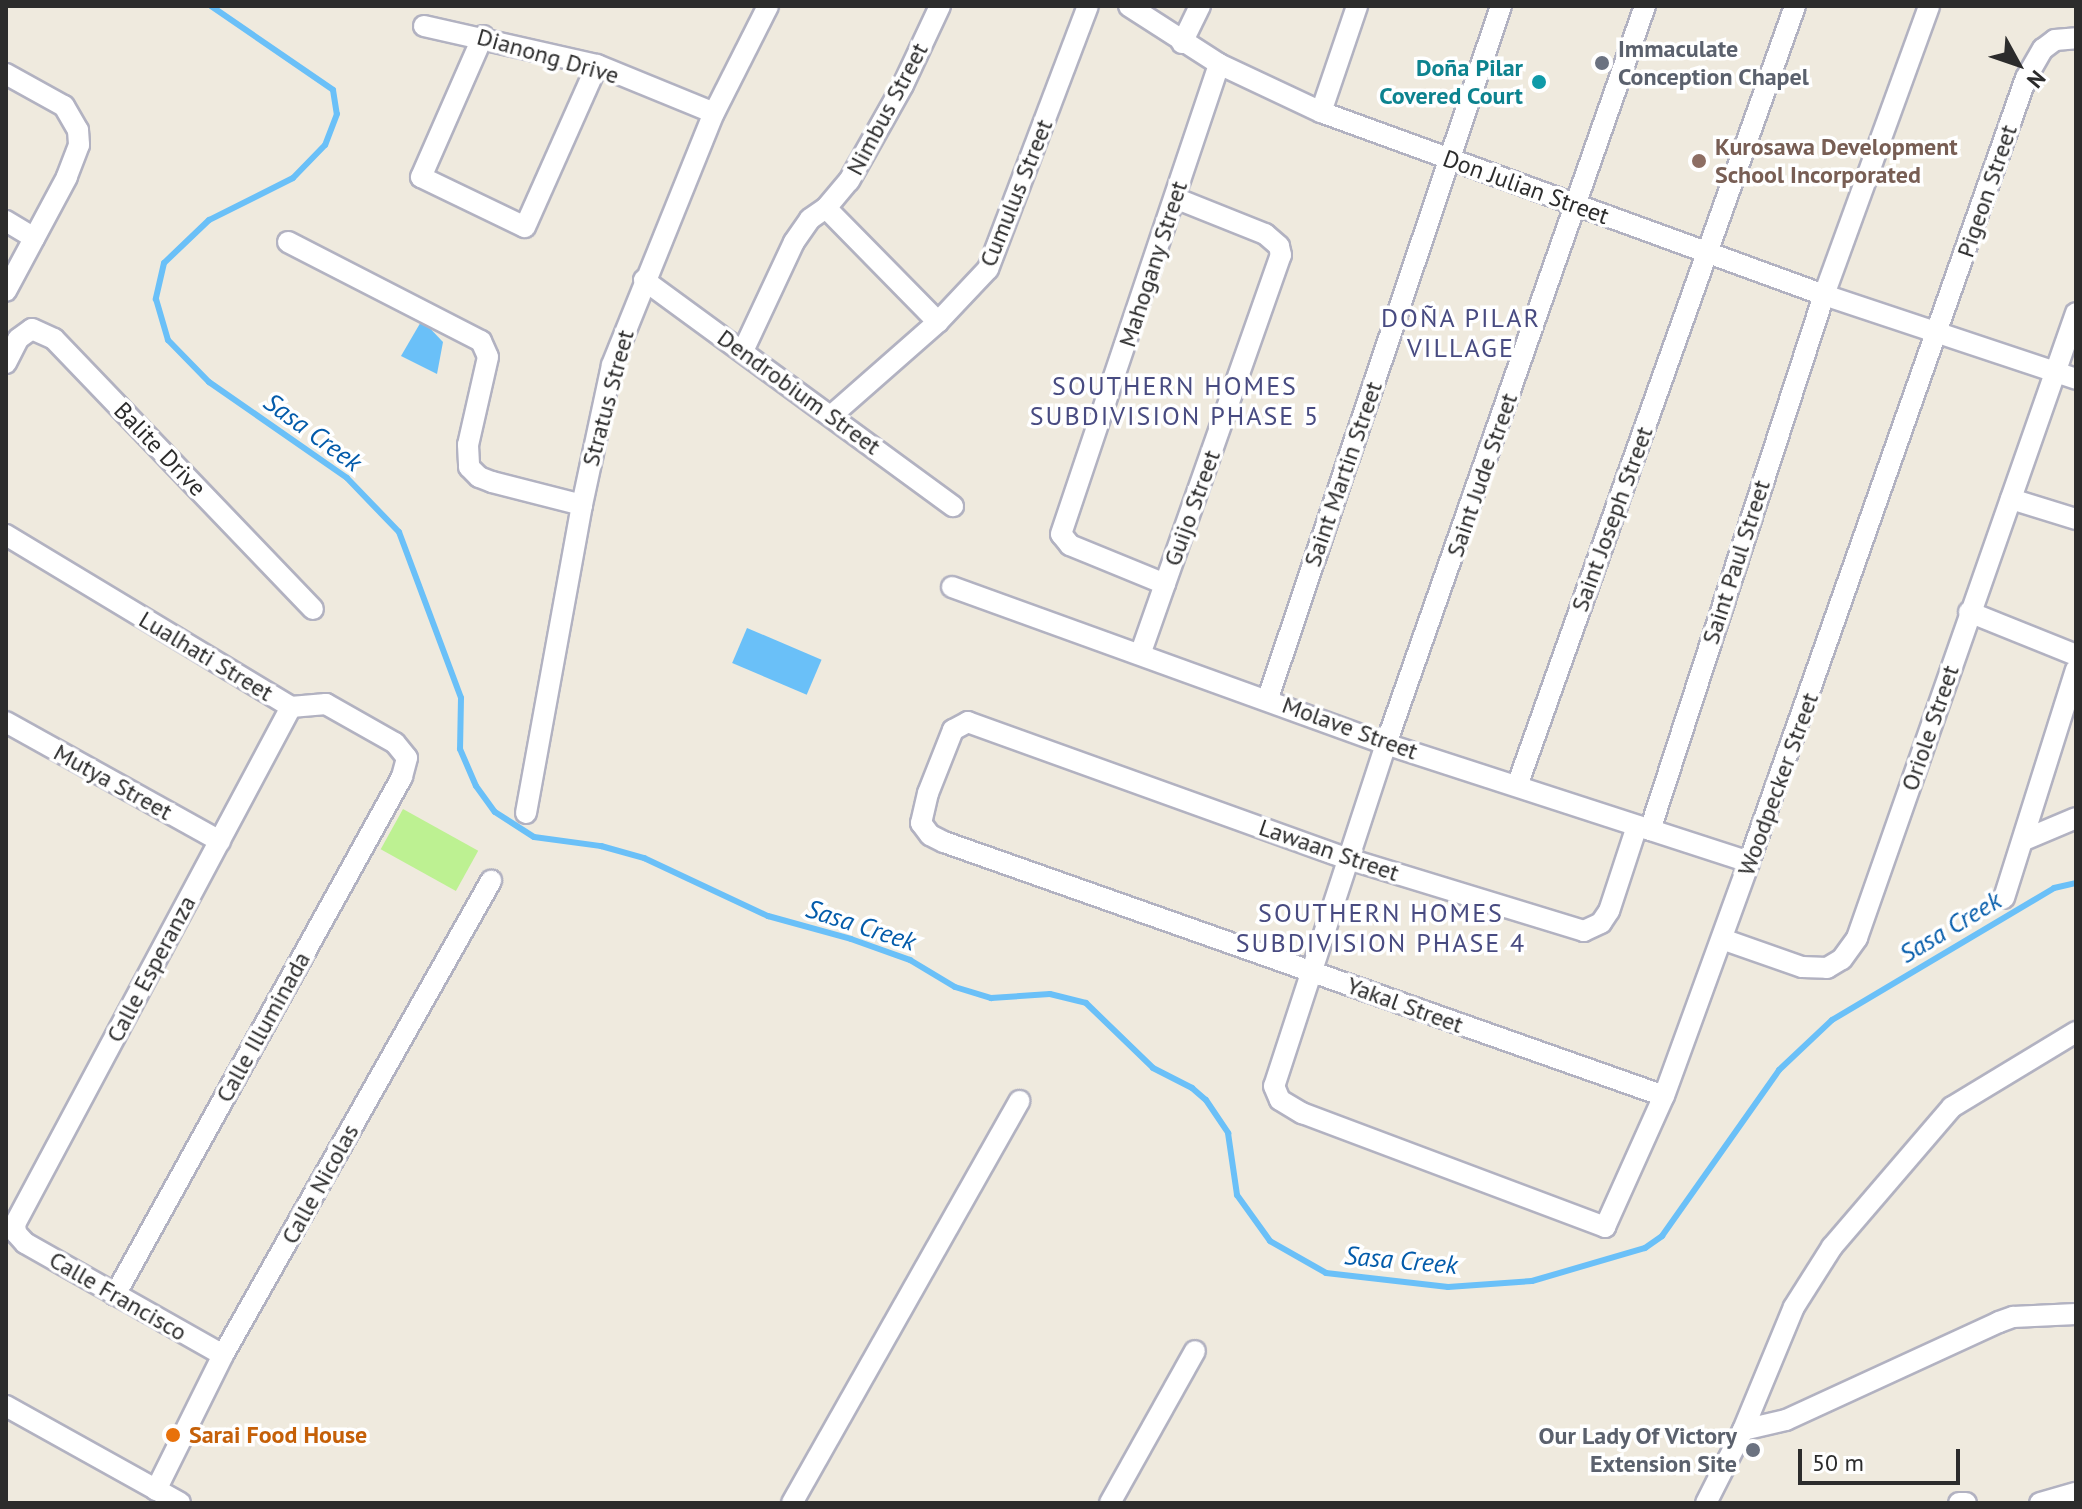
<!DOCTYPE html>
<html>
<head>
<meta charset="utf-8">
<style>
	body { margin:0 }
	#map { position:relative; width:2082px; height:1509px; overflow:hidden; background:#efeade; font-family:"PT Sans",sans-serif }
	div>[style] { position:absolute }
	.pitch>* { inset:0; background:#bdf192; transform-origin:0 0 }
	.water>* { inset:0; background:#6ac0f8; transform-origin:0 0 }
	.stream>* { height:6px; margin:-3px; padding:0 3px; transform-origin:3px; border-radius:3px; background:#6ac0f8 }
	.roads { filter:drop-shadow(2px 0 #b2b2c1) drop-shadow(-2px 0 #b2b2c1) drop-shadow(0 2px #b2b2c1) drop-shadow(0 -2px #b2b2c1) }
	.minor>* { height:20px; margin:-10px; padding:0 10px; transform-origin:10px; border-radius:10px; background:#fff }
	.dots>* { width:22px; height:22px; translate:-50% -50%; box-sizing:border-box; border:4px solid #fff; border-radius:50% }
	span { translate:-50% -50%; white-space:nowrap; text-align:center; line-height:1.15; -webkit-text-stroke:7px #fff; paint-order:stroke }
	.worship-label { font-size:24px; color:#5b616d; font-weight:700 }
	.left { translate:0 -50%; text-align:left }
	.right { translate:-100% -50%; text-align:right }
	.street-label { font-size:24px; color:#2c2c2c }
	.culture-label { font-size:24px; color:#0d838f; font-weight:700 }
	.education-label { font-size:24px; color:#785e54; font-weight:700 }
	.food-label { font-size:24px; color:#c56008; font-weight:700 }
	.neighbourhood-label { font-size:26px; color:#484b81; letter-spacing:2px }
	.water-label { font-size:26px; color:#035baa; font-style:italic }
	.frame { position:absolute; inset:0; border:8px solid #2c2c2c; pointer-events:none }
	.north { position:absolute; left:1978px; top:24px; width:80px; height:80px; -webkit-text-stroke:6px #fff; paint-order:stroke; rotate:130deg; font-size:22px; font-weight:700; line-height:32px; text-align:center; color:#2c2c2c }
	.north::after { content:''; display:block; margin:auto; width:28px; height:36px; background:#2c2c2c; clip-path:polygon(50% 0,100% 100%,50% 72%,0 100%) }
	.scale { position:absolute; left:1798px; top:1449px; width:162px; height:36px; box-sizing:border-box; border:4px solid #2c2c2c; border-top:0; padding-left:10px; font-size:24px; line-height:28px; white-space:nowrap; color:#2c2c2c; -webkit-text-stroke:6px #fff; paint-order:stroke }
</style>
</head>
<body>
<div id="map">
	<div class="pitch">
		<i style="left:403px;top:809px;width:86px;height:46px;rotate:29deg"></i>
	</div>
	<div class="water">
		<i style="clip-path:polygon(422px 320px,443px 342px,437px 374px,401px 356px)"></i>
		<i style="left:747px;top:628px;width:81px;height:38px;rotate:23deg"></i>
	</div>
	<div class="stream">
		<i style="left:211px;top:6px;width:148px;rotate:34.5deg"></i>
		<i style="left:333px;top:90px;width:24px;rotate:81deg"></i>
		<i style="left:337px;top:114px;width:33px;rotate:111deg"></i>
		<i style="left:325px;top:145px;width:46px;rotate:134.1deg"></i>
		<i style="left:293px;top:178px;width:94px;rotate:153.4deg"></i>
		<i style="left:209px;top:220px;width:62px;rotate:136.3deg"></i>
		<i style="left:164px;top:263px;width:37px;rotate:103deg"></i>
		<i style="left:156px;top:299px;width:43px;rotate:73.7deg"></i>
		<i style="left:168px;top:340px;width:59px;rotate:45.7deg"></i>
		<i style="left:209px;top:382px;width:168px;rotate:34.8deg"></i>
		<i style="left:347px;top:478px;width:75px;rotate:46.1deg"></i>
		<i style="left:399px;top:532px;width:177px;rotate:69.5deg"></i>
		<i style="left:461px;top:698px;width:51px;rotate:91.1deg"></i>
		<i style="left:460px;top:749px;width:40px;rotate:66.6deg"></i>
		<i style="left:476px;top:786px;width:32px;rotate:54deg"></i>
		<i style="left:495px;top:812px;width:46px;rotate:32.7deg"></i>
		<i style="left:534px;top:837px;width:68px;rotate:7.7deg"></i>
		<i style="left:601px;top:846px;width:45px;rotate:15.6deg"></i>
		<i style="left:644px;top:858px;width:137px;rotate:25.1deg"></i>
		<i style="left:768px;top:916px;width:86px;rotate:15.5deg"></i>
		<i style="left:851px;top:939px;width:63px;rotate:19.6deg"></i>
		<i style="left:910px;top:960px;width:52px;rotate:31deg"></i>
		<i style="left:955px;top:987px;width:38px;rotate:17deg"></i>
		<i style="left:991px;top:998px;width:59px;rotate:-3.9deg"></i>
		<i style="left:1050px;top:994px;width:37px;rotate:14deg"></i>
		<i style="left:1086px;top:1003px;width:93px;rotate:44.1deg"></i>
		<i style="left:1153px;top:1068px;width:44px;rotate:27.1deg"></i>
		<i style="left:1192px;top:1088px;width:18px;rotate:41deg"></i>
		<i style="left:1206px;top:1100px;width:40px;rotate:56deg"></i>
		<i style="left:1228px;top:1133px;width:63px;rotate:81.7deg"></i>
		<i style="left:1237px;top:1195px;width:57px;rotate:54.3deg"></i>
		<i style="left:1270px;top:1241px;width:64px;rotate:29.7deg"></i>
		<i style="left:1326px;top:1273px;width:123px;rotate:6.5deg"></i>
		<i style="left:1448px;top:1287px;width:84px;rotate:-4.1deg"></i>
		<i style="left:1532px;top:1281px;width:118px;rotate:-16.3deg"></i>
		<i style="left:1645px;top:1248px;width:21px;rotate:-35deg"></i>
		<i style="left:1662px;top:1236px;width:203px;rotate:-54.8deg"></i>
		<i style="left:1779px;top:1070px;width:73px;rotate:-43.3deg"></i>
		<i style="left:1832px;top:1020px;width:258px;rotate:-30.7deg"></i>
		<i style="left:2054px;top:888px;width:23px;rotate:-13deg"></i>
	</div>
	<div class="roads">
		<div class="minor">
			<i style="left:1129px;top:6px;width:107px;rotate:32.8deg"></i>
			<i style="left:1219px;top:64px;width:113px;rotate:25.2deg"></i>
			<i style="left:1321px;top:112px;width:535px;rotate:19.99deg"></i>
			<i style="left:1824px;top:295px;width:266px;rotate:18.4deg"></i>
			<i style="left:1645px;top:6px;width:782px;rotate:109.34deg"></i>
			<i style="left:1386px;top:744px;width:360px;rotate:108.1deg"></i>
			<i style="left:1274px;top:1086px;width:15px;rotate:67deg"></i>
			<i style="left:1280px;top:1100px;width:26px;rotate:31deg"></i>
			<i style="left:1302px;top:1113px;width:324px;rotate:20.6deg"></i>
			<i style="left:1605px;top:1227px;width:144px;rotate:-65.8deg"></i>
			<i style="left:1664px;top:1096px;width:249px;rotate:-70deg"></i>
			<i style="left:1749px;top:862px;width:831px;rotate:-70.54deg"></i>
			<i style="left:2026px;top:78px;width:34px;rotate:-60deg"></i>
			<i style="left:2043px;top:49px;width:15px;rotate:-37deg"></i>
			<i style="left:2055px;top:40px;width:21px;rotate:-5deg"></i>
			<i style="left:424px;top:26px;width:177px;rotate:12.7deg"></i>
			<i style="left:597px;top:65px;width:126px;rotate:22.3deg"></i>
			<i style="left:483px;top:36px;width:154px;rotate:113.7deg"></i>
			<i style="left:421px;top:177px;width:115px;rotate:25.7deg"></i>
			<i style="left:525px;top:227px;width:177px;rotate:-66deg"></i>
			<i style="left:1182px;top:43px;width:41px;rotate:-64.1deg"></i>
			<i style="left:6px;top:74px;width:66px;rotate:28.9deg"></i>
			<i style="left:64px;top:106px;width:28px;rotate:60deg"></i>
			<i style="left:78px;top:130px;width:15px;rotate:86deg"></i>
			<i style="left:79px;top:145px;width:34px;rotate:111deg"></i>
			<i style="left:67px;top:177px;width:129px;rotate:118.2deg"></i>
			<i style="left:1321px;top:112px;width:112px;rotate:-71.2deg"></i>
			<i style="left:826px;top:208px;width:160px;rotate:45.5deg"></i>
			<i style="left:6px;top:221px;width:33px;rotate:31deg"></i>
			<i style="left:288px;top:242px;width:217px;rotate:27.2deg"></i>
			<i style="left:481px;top:341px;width:17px;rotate:66deg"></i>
			<i style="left:488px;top:357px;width:90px;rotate:102.8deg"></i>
			<i style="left:468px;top:445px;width:22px;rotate:87deg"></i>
			<i style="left:469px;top:467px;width:14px;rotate:45deg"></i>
			<i style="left:479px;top:477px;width:14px;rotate:21deg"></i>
			<i style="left:492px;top:482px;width:93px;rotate:14.3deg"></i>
			<i style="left:644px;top:280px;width:383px;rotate:36.2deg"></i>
			<i style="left:743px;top:351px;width:120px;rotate:-64.9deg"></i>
			<i style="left:794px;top:242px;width:28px;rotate:-55deg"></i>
			<i style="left:810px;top:219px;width:19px;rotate:-35deg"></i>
			<i style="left:826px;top:208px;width:35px;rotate:-50deg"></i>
			<i style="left:849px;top:181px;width:110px;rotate:-60.6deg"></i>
			<i style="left:903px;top:85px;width:87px;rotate:-64.9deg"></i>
			<i style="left:6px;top:363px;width:27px;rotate:-63deg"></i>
			<i style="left:18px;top:339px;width:17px;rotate:-36deg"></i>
			<i style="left:32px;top:329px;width:24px;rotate:24deg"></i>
			<i style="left:54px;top:339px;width:374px;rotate:46.2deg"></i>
			<i style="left:831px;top:416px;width:142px;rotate:-41.3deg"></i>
			<i style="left:938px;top:322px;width:73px;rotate:-46.7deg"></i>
			<i style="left:988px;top:269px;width:281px;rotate:-69.2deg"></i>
			<i style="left:2011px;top:499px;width:68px;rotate:17.1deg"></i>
			<i style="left:6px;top:535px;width:333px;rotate:31.1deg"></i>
			<i style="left:291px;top:707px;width:35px;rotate:-5deg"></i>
			<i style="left:326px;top:704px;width:79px;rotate:29.5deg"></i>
			<i style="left:395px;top:743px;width:19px;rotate:51deg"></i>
			<i style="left:407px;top:758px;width:20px;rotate:105deg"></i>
			<i style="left:402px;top:777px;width:592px;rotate:118.99deg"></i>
			<i style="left:1165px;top:584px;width:103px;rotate:-157.7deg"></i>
			<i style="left:1070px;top:545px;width:14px;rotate:-129deg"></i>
			<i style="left:1061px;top:534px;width:496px;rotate:-71.4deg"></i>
			<i style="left:952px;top:587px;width:462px;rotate:19.9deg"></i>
			<i style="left:1386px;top:744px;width:382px;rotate:18deg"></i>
			<i style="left:1969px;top:612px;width:115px;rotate:21.9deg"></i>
			<i style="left:1141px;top:652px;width:421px;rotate:-70.6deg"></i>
			<i style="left:1281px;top:255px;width:9px;rotate:-103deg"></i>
			<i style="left:1279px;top:246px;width:18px;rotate:-139deg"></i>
			<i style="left:1265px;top:234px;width:97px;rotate:-158.2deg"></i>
			<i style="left:1268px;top:698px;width:730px;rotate:-71.39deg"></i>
			<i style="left:6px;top:722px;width:245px;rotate:29.1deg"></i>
			<i style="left:1517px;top:786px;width:828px;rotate:-70.38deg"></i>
			<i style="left:526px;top:813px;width:313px;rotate:-79.7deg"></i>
			<i style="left:582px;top:505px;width:143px;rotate:-77.9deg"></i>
			<i style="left:612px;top:365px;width:272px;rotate:-68deg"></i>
			<i style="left:714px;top:113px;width:120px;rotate:-63.2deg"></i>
			<i style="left:1637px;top:826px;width:89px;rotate:108.2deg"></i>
			<i style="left:1609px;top:911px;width:14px;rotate:124deg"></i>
			<i style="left:1601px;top:923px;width:19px;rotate:155deg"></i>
			<i style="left:1584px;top:931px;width:247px;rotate:-163deg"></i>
			<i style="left:1348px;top:859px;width:404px;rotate:-160.2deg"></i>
			<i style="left:968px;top:722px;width:17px;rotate:152deg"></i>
			<i style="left:953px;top:730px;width:68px;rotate:111.6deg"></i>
			<i style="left:928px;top:793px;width:31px;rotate:103deg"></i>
			<i style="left:921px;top:823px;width:15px;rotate:53deg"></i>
			<i style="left:930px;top:835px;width:16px;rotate:27deg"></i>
			<i style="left:944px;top:842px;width:763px;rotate:19.43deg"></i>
			<i style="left:1650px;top:830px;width:563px;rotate:-71.98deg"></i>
			<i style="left:1824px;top:295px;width:307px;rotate:-70deg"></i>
			<i style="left:2024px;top:840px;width:56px;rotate:-22.9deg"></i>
			<i style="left:2004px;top:898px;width:239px;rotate:-72.5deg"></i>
			<i style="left:1722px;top:939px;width:85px;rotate:19.3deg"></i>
			<i style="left:1802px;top:967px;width:25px;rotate:2deg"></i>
			<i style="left:1827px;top:968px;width:17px;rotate:-31deg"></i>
			<i style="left:1842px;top:959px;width:26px;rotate:-54deg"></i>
			<i style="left:1857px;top:938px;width:662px;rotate:-70.69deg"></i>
			<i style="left:223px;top:1355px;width:227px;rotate:-150.5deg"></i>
			<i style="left:25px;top:1243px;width:13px;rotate:-132deg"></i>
			<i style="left:16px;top:1233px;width:9px;rotate:-96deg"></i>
			<i style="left:15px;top:1224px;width:586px;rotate:-61.9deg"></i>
			<i style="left:6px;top:1406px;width:199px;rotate:29.1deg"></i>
			<i style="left:1743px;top:1430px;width:44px;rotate:-13.1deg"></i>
			<i style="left:1786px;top:1420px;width:234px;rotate:-24.7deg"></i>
			<i style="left:1999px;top:1322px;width:15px;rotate:-20deg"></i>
			<i style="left:2013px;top:1317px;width:63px;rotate:-2.7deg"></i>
			<i style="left:156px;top:1490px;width:151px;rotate:-63.6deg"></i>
			<i style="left:223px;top:1355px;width:545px;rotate:-60.52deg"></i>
			<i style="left:792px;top:1503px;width:462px;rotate:-60.5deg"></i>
			<i style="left:1110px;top:1503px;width:174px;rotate:-60.8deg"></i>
			<i style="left:1706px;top:1503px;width:82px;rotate:-63.1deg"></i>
			<i style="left:1743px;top:1430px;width:133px;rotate:-67.5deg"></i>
			<i style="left:1794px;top:1307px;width:71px;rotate:-57.7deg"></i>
			<i style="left:1832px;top:1247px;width:184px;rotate:-49.4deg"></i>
			<i style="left:1952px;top:1107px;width:145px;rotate:-31.2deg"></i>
			<i style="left:1959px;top:1503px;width:7px"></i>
			<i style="left:2040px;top:1503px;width:37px;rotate:-16deg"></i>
		</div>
	</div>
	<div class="dots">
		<i style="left:1602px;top:63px;background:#6b7280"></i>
		<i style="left:1539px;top:82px;background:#0f9aa8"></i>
		<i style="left:1699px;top:161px;background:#8d6e63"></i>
		<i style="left:173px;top:1435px;background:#e8710a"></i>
		<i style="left:1753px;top:1450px;background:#6b7280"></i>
	</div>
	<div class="worship-label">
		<span class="left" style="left:1618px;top:63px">Immaculate<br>Conception Chapel</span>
		<span class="right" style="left:1737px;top:1450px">Our Lady Of Victory<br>Extension Site</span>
	</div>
	<div class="street-label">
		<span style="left:548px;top:56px;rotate:16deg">Dianong Drive</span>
		<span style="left:887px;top:109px;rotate:-62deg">Nimbus Street</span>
		<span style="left:1526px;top:187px;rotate:20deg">Don Julian Street</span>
		<span style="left:1987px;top:191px;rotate:-71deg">Pigeon Street</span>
		<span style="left:1016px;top:193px;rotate:-68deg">Cumulus Street</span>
		<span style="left:1153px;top:264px;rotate:-72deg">Mahogany Street</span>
		<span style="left:799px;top:392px;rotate:36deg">Dendrobium Street</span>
		<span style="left:608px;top:398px;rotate:-75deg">Stratus Street</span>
		<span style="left:160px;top:449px;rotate:46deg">Balite Drive</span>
		<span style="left:1343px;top:474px;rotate:-71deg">Saint Martin Street</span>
		<span style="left:1482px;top:475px;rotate:-71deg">Saint Jude Street</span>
		<span style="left:1192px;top:508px;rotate:-70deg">Guijo Street</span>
		<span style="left:1612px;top:519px;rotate:-70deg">Saint Joseph Street</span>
		<span style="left:1736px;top:562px;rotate:-72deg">Saint Paul Street</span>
		<span style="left:206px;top:656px;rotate:31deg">Lualhati Street</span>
		<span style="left:1350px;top:728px;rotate:20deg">Molave Street</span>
		<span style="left:1930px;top:728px;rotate:-71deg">Oriole Street</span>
		<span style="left:113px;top:782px;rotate:29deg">Mutya Street</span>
		<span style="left:1778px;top:784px;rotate:-70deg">Woodpecker Street</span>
		<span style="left:1329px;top:850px;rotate:19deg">Lawaan Street</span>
		<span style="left:151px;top:969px;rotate:-62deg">Calle Esperanza</span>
		<span style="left:1405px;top:1005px;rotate:20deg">Yakal Street</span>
		<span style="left:263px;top:1027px;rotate:-61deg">Calle Illuminada</span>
		<span style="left:320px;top:1184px;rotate:-61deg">Calle Nicolas</span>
		<span style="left:118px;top:1296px;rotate:30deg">Calle Francisco</span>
	</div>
	<div class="culture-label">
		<span class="right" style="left:1523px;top:82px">Doña Pilar<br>Covered Court</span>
	</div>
	<div class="education-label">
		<span class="left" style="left:1715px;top:161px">Kurosawa Development<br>School Incorporated</span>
	</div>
	<div class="food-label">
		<span class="left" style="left:189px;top:1435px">Sarai Food House</span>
	</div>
	<div class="neighbourhood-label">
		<span style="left:1461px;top:333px">DOÑA PILAR<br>VILLAGE</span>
		<span style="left:1175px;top:401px">SOUTHERN HOMES<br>SUBDIVISION PHASE 5</span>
		<span style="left:1381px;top:928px">SOUTHERN HOMES<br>SUBDIVISION PHASE 4</span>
	</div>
	<div class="water-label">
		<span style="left:313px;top:432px;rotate:36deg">Sasa Creek</span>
		<span style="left:861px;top:925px;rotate:18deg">Sasa Creek</span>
		<span style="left:1950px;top:927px;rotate:-31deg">Sasa Creek</span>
		<span style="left:1401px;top:1260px;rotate:5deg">Sasa Creek</span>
	</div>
	<div class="frame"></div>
	<div class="north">N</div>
	<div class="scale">50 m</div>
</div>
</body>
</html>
